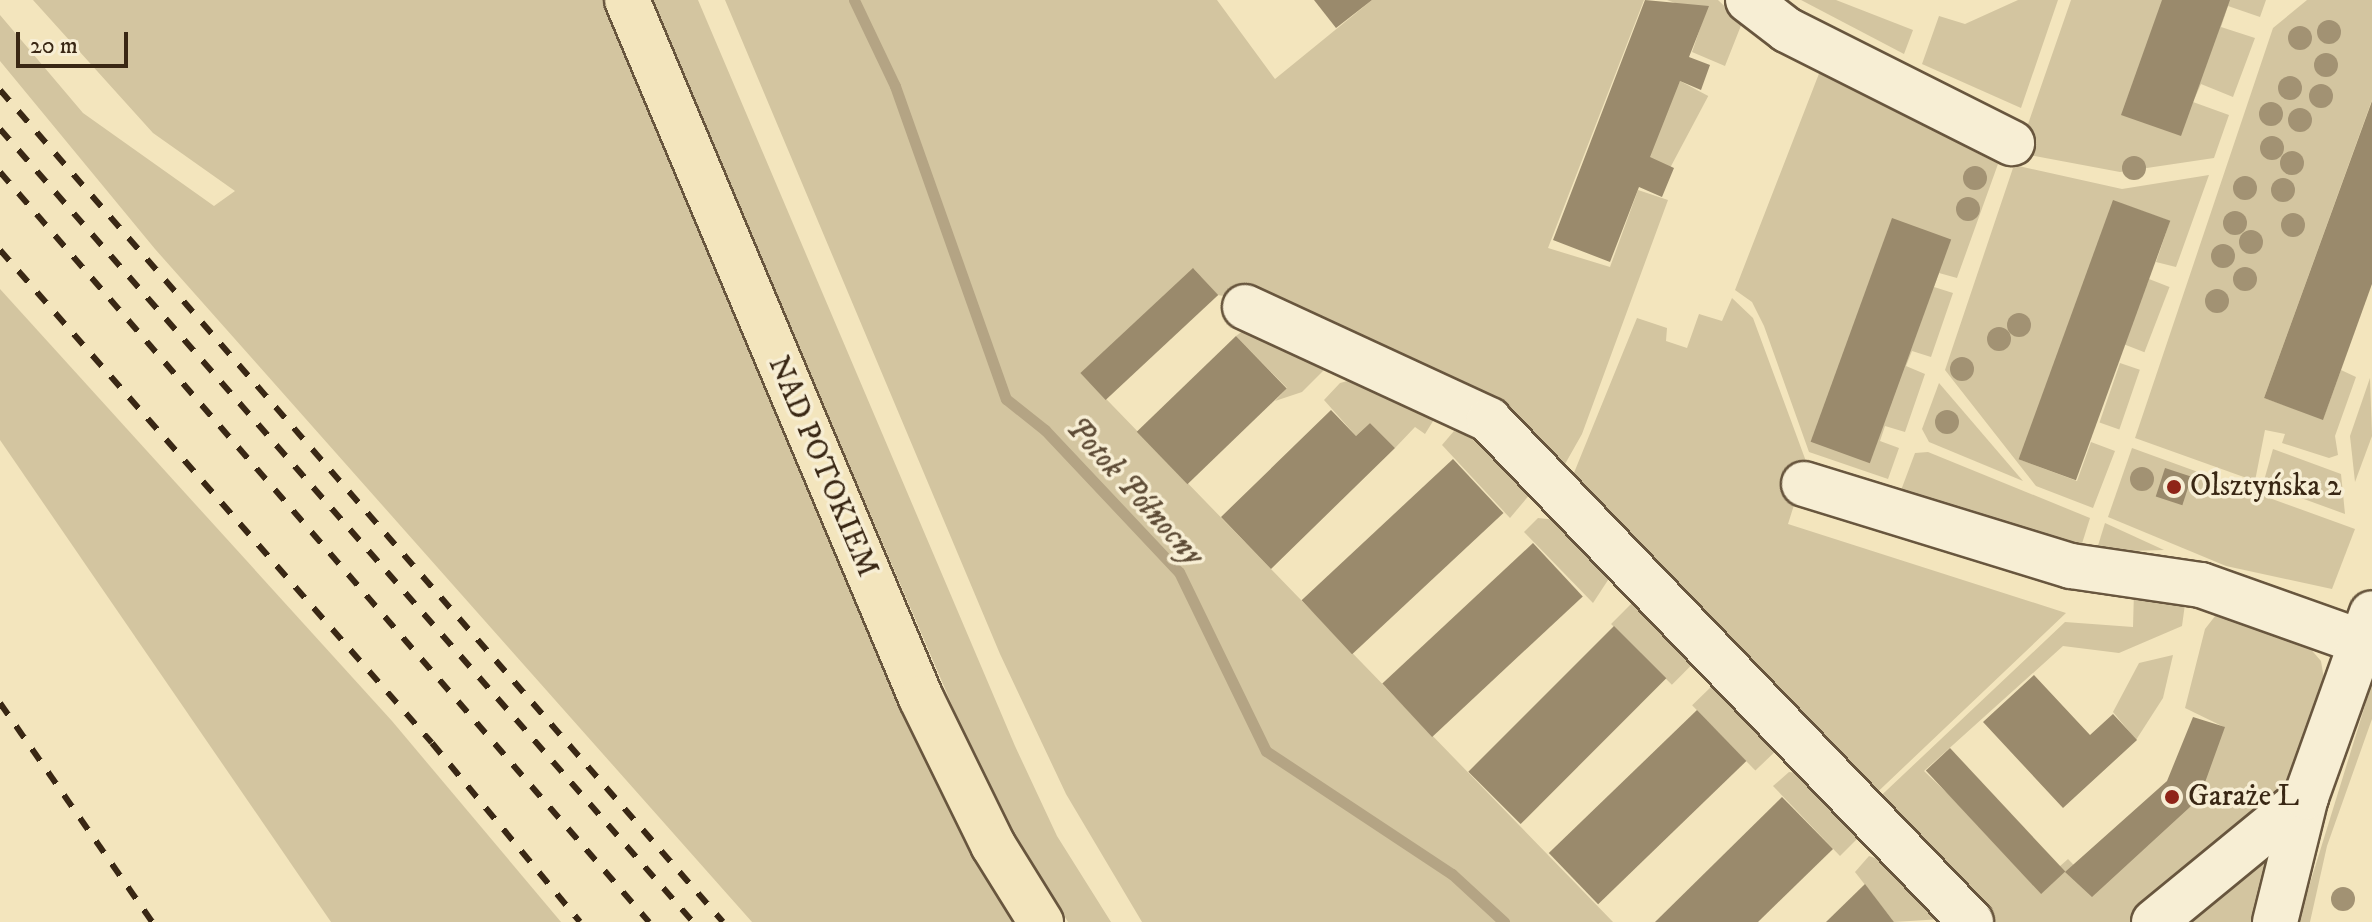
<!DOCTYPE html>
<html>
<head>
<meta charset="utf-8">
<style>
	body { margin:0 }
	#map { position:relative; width:2372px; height:922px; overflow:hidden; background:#f3e5bd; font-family:"IM FELL DW Pica",serif }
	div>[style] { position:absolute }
	.green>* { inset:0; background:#d3c5a0; transform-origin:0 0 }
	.stream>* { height:11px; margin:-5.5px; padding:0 5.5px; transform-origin:5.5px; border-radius:5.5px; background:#b4a484 }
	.building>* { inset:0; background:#9a8a6c; transform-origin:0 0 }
	.roads { filter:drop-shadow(2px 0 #68563e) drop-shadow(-2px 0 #68563e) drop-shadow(0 2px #68563e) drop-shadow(0 -2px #68563e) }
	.minor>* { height:44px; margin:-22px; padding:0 22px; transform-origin:22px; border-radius:22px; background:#f7eed4 }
	.major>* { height:44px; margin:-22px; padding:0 22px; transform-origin:22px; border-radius:22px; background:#f3e5bd }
	.rail>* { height:6px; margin-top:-3px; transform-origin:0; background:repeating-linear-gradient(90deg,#392714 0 14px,transparent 0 28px) }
	.trees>* { width:24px; height:24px; margin:-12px; border-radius:50%; background:#a29273 }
	.dots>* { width:22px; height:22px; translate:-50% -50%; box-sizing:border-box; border:4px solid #f7eed4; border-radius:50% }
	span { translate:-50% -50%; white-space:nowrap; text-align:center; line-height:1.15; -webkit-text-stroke:7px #f7eed4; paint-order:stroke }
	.street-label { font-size:30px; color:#392714 }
	.poi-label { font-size:30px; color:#392714 }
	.left { translate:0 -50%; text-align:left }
	.water-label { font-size:32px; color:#5e4c36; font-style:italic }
	.scale { position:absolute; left:16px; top:32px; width:112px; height:36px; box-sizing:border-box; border:4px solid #392714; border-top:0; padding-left:10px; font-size:24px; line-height:28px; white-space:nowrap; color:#392714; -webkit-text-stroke:6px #f7eed4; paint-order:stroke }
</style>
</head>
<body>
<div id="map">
	<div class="green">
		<i style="clip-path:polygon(33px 0,604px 0,786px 429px,988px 879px,1015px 922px,752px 922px,155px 249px,0 61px,0 15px,83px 113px,214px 206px,235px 191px,153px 133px)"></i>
		<i style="clip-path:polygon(650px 0,698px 0,1015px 746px,1057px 836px,1111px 922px,1068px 922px,991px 796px)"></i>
		<i style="clip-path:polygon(725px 0,1217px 0,1275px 79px,1372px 0,1644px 0,1548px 248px,1610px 267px,1638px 190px,1668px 200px,1582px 434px,1552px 487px,1524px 460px,1255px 302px,1218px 295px,1194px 269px,1081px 373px,1613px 922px,1142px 922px,1066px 794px,1000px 654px)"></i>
		<i style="clip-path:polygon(1667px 0,1718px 0,1742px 23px,1725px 66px,1692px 52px,1705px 14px)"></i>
		<i style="clip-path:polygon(1801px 0,1836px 0,1913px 30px,1904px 54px)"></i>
		<i style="clip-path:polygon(2018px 0,2058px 0,2021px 108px,1922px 64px,1939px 16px,1965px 24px)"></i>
		<i style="clip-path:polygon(2071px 0,2266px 0,2260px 17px,2228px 6px,2221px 27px,2255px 38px,2233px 97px,2201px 84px,2193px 102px,2229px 115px,2214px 158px,2120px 172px,2018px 153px)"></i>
		<i style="clip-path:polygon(2307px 0,2372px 0,2372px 100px,2264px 398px,2323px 419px,2341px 370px,2356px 377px,2335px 436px,2338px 455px,2329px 458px,2282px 443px,2285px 434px,2265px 430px,2255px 481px,2135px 438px,2273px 28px)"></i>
		<i style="clip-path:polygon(1820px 71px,1998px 164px,1957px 278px,1939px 273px,1934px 287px,1953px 293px,1931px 357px,1912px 351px,1906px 366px,1925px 374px,1905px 432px,1885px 426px,1880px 441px,1899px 448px,1888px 479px,1809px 452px,1764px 326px,1752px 302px,1735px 290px)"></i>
		<i style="left:1680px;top:81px;width:32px;height:82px;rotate:28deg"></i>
		<i style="clip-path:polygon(2014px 165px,2122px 189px,2209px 175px,2176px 267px,2156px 262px,2170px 221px,2114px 201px,2021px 460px,2077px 481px,2091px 442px,2115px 451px,2093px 508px,2036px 486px,1945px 370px)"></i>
		<i style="left:2149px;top:279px;width:22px;height:70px;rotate:21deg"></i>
		<i style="clip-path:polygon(0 289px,392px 721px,561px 922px,331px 922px,0 440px)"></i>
		<i style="clip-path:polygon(1732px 298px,1753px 318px,1807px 464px,1788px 524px,2066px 613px,1866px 803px,1567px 490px,1637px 318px,1667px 328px,1666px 341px,1687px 348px,1699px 314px,1722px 321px)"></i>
		<i style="clip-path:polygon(1256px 321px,1325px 360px,1325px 369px,1302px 392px,1275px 401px,1287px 388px,1236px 336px)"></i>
		<i style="left:2120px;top:363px;width:21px;height:63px;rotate:19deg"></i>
		<i style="clip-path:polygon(1359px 378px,1435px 418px,1425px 434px,1415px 427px,1395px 448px,1370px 423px,1356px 436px,1324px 400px,1340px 383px)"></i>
		<i style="clip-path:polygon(2370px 378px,2372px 436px,2355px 482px,2350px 436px)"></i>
		<i style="clip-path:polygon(1939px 383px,2023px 481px,1929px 442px,1922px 429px)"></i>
		<i style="clip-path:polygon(1454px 431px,1470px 437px,1531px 493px,1510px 518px,1442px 445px)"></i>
		<i style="clip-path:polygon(2132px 448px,2355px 529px,2332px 589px,2226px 566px,2108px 517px)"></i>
		<i style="clip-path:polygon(2273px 449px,2341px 474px,2345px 514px,2263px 484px)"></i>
		<i style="clip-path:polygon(1928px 452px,2090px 518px,2080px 550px,1900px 493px,1915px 453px)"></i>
		<i style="clip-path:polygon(1538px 518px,1557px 520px,1610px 577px,1593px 603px,1524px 532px)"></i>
		<i style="clip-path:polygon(2105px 523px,2164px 550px,2096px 552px)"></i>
		<i style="clip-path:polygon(2134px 591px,2185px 604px,2182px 626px,2119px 653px,2063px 646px,1924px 771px,2041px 883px,2068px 859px,2093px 885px,2224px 727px,2185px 708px,2205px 629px,2219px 611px,2301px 638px,2321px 661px,2325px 685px,2291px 784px,2137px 922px,1991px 922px,1869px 807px,2065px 622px,2133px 627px)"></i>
		<i style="left:1633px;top:602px;width:86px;height:31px;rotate:45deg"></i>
		<i style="clip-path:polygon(2173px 655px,2163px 698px,2136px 740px,2113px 712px,2139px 663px)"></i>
		<i style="clip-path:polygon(2372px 683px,2372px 719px,2327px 846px,2310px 922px,2298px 922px)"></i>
		<i style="left:1713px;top:685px;width:91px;height:29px;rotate:46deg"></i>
		<i style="clip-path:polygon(1789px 772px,1798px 773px,1859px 837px,1840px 856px,1773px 786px)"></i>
		<i style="clip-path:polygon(2271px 849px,2253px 922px,2174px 922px)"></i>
		<i style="clip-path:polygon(1869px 856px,1884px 861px,1942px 919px,1894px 922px,1855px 872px)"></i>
	</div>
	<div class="stream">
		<i style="left:854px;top:0;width:95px;rotate:64.5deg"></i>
		<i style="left:895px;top:86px;width:332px;rotate:70.5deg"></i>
		<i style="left:1006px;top:399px;width:50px;rotate:38.5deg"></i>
		<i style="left:1045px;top:430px;width:195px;rotate:46.7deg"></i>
		<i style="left:1179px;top:572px;width:199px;rotate:64.1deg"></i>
		<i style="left:1266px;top:751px;width:223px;rotate:33.5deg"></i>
		<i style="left:1452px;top:874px;width:71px;rotate:42.7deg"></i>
	</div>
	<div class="building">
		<i style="clip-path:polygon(1314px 0,1372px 0,1336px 28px)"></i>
		<i style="clip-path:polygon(1645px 0,1709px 6px,1689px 57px,1710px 65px,1701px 90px,1680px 81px,1650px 157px,1674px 168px,1662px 197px,1639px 187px,1610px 262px,1553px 240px)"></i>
		<i style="clip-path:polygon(2162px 0,2230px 0,2181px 136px,2121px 115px)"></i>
		<i style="clip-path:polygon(2372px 101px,2372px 284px,2323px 420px,2264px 398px)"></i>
		<i style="left:2113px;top:200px;width:61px;height:276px;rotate:20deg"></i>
		<i style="left:1892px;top:218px;width:63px;height:238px;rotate:20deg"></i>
		<i style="left:1193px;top:268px;width:37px;height:154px;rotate:47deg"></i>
		<i style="left:1236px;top:336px;width:73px;height:138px;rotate:46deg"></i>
		<i style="clip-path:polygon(1331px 410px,1356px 436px,1370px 423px,1395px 448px,1271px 569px,1221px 517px)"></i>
		<i style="left:1453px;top:459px;width:74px;height:207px;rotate:47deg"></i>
		<i style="left:2165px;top:468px;width:28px;height:30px;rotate:18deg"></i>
		<i style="left:1533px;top:543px;width:73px;height:206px;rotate:47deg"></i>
		<i style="left:1614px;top:626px;width:74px;height:206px;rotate:45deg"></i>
		<i style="clip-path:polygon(2034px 675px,2090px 735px,2113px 714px,2137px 740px,2063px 808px,1983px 722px)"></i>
		<i style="left:1697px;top:710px;width:71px;height:206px;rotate:46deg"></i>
		<i style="clip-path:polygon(2193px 717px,2225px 727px,2203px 788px,2190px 807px,2092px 897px,2065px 872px,2167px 781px)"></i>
		<i style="left:1950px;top:748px;width:169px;height:33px;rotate:47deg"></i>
		<i style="clip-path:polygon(1782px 797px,1833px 849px,1758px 922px,1655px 922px)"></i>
		<i style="clip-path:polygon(1865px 884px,1894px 922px,1826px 922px)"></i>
	</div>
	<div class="roads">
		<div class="minor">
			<i style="left:1748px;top:0;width:49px;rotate:37.6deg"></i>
			<i style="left:1787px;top:30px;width:252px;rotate:26.7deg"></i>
			<i style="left:1245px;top:307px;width:269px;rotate:24.8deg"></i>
			<i style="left:1489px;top:420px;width:696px;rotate:46.16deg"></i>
			<i style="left:1804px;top:484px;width:279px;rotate:17.1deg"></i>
			<i style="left:2071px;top:566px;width:131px;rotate:8.3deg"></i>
			<i style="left:2201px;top:585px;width:182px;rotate:19.6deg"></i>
			<i style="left:2154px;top:922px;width:197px;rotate:-39.4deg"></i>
			<i style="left:2275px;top:922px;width:129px;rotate:-76.1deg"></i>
			<i style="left:2306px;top:797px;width:195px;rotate:-70.3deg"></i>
		</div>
		<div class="major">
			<i style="left:627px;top:0;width:757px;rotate:67.16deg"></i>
			<i style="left:921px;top:698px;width:164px;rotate:63.9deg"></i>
			<i style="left:993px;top:845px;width:91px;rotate:58.1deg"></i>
		</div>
	</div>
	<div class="rail">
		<i style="left:0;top:90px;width:1102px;rotate:49.01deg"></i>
		<i style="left:0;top:129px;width:1053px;rotate:48.85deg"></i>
		<i style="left:0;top:172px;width:992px;rotate:49.13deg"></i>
		<i style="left:0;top:250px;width:655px;rotate:48.77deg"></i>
		<i style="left:432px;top:743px;width:232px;rotate:50.4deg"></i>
		<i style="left:0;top:703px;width:267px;rotate:55.2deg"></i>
	</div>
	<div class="trees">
		<i style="left:2329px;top:32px"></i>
		<i style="left:2300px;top:38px"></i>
		<i style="left:2326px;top:65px"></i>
		<i style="left:2290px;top:88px"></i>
		<i style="left:2321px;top:96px"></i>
		<i style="left:2271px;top:114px"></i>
		<i style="left:2300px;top:120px"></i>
		<i style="left:2272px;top:148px"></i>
		<i style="left:2292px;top:163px"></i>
		<i style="left:2134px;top:168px"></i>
		<i style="left:1975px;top:178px"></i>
		<i style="left:2245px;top:188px"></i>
		<i style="left:2283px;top:190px"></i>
		<i style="left:1968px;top:209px"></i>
		<i style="left:2235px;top:223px"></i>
		<i style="left:2293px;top:225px"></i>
		<i style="left:2251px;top:242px"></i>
		<i style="left:2223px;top:256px"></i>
		<i style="left:2245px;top:279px"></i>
		<i style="left:2217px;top:301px"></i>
		<i style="left:2019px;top:325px"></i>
		<i style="left:1999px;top:339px"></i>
		<i style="left:1962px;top:369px"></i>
		<i style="left:1947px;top:422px"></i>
		<i style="left:2142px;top:479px"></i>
		<i style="left:2343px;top:899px"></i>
	</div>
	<div class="dots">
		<i style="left:2174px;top:487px;background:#8f2418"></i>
		<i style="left:2172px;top:797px;background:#8f2418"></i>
	</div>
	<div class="street-label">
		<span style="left:822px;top:467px;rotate:67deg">NAD POTOKIEM</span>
	</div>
	<div class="poi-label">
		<span class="left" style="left:2190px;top:487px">Olsztyńska 2</span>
		<span class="left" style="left:2188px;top:797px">Garaże L</span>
	</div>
	<div class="water-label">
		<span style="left:1134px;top:492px;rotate:48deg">Potok Północny</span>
	</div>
	<div class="scale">20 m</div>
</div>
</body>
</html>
